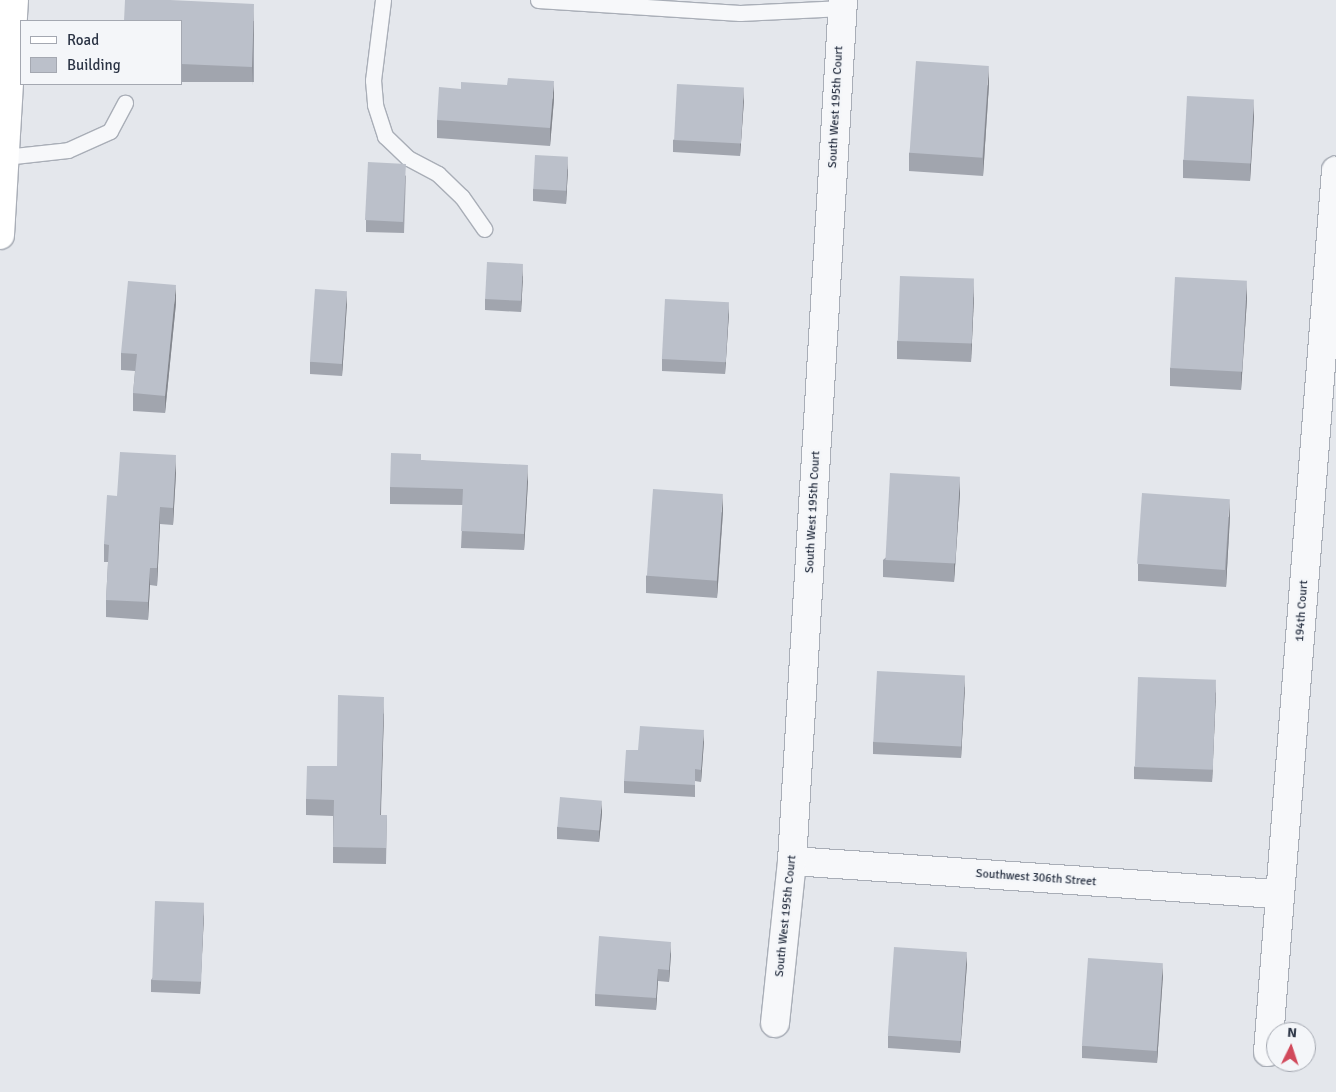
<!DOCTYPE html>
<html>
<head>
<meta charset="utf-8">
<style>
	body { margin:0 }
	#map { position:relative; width:1336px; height:1092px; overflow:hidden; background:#e4e7ec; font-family:Signika,sans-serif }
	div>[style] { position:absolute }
	.roads { filter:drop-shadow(1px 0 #a9aeb7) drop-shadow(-1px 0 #a9aeb7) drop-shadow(0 1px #a9aeb7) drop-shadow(0 -1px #a9aeb7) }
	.lane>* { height:15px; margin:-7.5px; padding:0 7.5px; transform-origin:7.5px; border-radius:7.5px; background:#f7f8fa }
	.street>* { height:28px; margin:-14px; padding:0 14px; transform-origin:14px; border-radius:14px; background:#f7f8fa }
	.secondary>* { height:28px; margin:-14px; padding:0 14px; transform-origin:14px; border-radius:14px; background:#fff }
	.wall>* { inset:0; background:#a1a5ae; transform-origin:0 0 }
	.shaded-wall>* { inset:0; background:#83868d }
	.building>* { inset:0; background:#bbc0ca; transform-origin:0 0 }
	span { translate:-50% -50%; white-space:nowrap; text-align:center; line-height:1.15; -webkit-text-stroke:4.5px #f4f6f9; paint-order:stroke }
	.street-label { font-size:12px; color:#2b3445 }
	.legend { position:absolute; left:20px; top:20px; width:162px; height:65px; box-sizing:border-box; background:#f4f6f9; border:1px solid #a4a8b1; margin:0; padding:6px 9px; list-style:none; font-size:15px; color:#2b3445 }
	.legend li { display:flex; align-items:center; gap:10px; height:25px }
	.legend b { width:25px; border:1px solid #a4a8b1 }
	.north { position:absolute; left:1266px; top:1022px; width:50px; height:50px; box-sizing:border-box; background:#f4f6f9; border:1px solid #a4a8b1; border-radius:50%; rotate:4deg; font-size:14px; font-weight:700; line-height:20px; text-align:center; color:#2b3445 }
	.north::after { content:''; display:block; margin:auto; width:18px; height:22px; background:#d1495b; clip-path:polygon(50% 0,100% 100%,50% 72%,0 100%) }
</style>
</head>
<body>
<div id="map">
	<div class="roads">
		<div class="lane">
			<i style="left:383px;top:0;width:81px;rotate:97.1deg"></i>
			<i style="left:373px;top:80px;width:25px;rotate:85deg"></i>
			<i style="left:375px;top:105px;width:33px;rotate:72deg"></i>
			<i style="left:385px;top:136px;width:32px;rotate:44deg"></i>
			<i style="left:408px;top:158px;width:34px;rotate:28deg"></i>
			<i style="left:438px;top:174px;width:33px;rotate:44deg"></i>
			<i style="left:462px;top:197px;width:39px;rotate:55deg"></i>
			<i style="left:538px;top:0;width:202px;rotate:3.7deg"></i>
			<i style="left:740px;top:13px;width:103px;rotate:-2.8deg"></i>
			<i style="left:5px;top:157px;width:63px;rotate:-6.3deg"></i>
			<i style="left:68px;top:150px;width:46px;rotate:-24.3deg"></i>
			<i style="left:110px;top:131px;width:32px;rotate:-62deg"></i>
		</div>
		<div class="street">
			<i style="left:792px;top:861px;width:489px;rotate:3.9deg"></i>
			<i style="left:775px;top:1023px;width:163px;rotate:-84deg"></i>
			<i style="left:792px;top:861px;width:863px;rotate:-86.61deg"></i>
			<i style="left:1268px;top:1052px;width:884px;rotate:-85.59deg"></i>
		</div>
		<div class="secondary">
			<i style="left:0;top:235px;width:235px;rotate:-86.6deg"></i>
		</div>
	</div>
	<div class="wall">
		<i style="left:181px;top:21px;width:73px;height:61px"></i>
		<i style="clip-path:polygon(989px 84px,983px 176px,909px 171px,909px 153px)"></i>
		<i style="clip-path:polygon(461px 89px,554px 99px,550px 146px,437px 138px,437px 120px)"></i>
		<i style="clip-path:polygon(744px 100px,740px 156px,673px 152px,673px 140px)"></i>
		<i style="clip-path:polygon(1254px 117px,1250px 181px,1183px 178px,1183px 160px)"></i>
		<i style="clip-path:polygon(568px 169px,566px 204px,533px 201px,533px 189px)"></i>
		<i style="clip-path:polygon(406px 175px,404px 233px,366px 232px,366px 220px)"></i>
		<i style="clip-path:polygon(523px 276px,521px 312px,485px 310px,485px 299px)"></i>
		<i style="clip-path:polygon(974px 297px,971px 362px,897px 359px,897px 341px)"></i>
		<i style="clip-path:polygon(1247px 299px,1241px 390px,1170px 386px,1170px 368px)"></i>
		<i style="clip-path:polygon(176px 303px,165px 413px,133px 411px,133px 393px,135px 371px,121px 370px,121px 353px)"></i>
		<i style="clip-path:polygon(347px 303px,342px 376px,310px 374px,310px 362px)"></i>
		<i style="clip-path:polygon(729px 313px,725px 374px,662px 371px,662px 359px)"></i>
		<i style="clip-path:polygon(421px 460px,528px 481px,524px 550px,461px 548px,463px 505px,390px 504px,390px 487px)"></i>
		<i style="clip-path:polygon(176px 473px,173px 525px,160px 524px,157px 586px,150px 585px,148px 620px,106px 617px,106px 600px,108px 562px,104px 562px,104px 544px,117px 496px)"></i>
		<i style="clip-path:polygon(960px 494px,954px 582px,883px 577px,883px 560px)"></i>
		<i style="clip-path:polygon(723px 511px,717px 598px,646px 593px,646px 576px)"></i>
		<i style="clip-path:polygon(1230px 516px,1226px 587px,1138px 581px,1138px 564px)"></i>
		<i style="clip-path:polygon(965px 687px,961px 758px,873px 754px,873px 742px)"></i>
		<i style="clip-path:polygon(1216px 692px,1212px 782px,1134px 779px,1134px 767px)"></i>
		<i style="clip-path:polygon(384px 713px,381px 815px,387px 815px,386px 864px,333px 863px,333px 816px,306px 815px,306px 799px,337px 766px)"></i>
		<i style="clip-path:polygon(704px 741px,701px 782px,695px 781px,695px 797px,624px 793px,624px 781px,638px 750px)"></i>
		<i style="clip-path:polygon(602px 813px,599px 842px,557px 839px,557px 827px)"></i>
		<i style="clip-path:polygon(204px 915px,200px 994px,151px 992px,151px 980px)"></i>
		<i style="clip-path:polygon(671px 953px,669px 982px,658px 981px,656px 1010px,595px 1006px,595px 994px)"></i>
		<i style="clip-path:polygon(967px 964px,960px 1053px,888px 1048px,888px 1036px)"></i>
		<i style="clip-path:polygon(1163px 975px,1157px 1063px,1082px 1058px,1082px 1046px)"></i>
	</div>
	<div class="shaded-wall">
		<i style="clip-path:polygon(254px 4px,254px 21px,252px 85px,252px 67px)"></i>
		<i style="clip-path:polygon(989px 66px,989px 84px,983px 176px,983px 158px)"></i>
		<i style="clip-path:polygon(554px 81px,554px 99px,550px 146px,550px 128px)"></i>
		<i style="clip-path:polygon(744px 88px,744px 100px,740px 156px,740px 144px)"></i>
		<i style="clip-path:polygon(1254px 100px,1254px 117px,1250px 181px,1250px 164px)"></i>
		<i style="clip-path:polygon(568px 157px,568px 169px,566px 204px,566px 192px)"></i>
		<i style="clip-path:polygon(523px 264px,523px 276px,521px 312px,521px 300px)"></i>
		<i style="clip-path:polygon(974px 279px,974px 297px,971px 362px,971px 345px)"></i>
		<i style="clip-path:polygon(1247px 281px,1247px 299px,1241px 390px,1241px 372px)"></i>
		<i style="clip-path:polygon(176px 285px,176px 303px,165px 413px,165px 396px)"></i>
		<i style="clip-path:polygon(347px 291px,347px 303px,342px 376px,342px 364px)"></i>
		<i style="clip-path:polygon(729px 302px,729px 313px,725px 374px,725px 362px)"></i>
		<i style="clip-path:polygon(176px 455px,176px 473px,173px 525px,173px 508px)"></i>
		<i style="clip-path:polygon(528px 465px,528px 481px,524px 550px,524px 534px)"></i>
		<i style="clip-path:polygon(960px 477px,960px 494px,954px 582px,954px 564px)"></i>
		<i style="clip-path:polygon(723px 494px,723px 511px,717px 598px,717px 581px)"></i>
		<i style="clip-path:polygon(1230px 499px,1230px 516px,1226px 587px,1226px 569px)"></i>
		<i style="clip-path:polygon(160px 507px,160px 524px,157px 586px,157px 568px)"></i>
		<i style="clip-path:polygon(150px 568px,150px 585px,148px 620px,148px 602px)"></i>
		<i style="clip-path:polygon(965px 675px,965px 687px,961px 758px,961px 747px)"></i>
		<i style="clip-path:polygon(1216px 680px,1216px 692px,1212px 782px,1212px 771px)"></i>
		<i style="clip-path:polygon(384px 697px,384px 713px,380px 831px,380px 815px)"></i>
		<i style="clip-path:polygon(704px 730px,704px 741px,701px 782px,701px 770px)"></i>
		<i style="clip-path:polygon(602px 801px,602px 813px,599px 842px,599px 831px)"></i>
		<i style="clip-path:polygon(204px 903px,204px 915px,200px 994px,200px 982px)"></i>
		<i style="clip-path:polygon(671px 942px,671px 953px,669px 982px,669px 970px)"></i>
		<i style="clip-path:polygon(967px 952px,967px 964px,960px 1053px,960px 1041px)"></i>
		<i style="clip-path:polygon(1163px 963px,1163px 975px,1157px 1063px,1157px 1051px)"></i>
		<i style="clip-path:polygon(658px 969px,658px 981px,656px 1010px,656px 998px)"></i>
	</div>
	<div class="building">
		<i style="clip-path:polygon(125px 0,170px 0,254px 4px,252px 67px,181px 64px,181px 21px,124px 21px)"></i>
		<i style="left:916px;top:61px;width:73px;height:92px;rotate:4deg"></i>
		<i style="clip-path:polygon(508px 78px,554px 81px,550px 128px,437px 120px,439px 87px,461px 89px,461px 82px,507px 85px)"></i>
		<i style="left:677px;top:84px;width:67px;height:56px;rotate:3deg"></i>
		<i style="left:1187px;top:96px;width:67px;height:64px;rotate:3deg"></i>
		<i style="left:535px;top:155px;width:33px;height:34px;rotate:3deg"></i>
		<i style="left:368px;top:162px;width:38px;height:58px;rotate:3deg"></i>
		<i style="left:487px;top:262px;width:36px;height:37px;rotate:3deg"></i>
		<i style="left:900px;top:276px;width:74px;height:65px;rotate:2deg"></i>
		<i style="left:1175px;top:277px;width:72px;height:91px;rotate:3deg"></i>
		<i style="clip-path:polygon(128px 281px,176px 285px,165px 396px,133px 393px,137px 354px,121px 353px)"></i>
		<i style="left:315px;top:289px;width:32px;height:73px;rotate:4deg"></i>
		<i style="left:665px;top:299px;width:64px;height:60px;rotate:3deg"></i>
		<i style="clip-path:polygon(120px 452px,176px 455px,173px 508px,160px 507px,157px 568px,150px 568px,148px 602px,106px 600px,109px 545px,104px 544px,107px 495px,117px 496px)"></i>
		<i style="clip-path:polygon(391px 453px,421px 454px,421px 460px,528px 465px,524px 534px,461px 531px,463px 489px,390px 487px)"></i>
		<i style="left:890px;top:473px;width:70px;height:87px;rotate:3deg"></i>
		<i style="left:653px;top:489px;width:70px;height:87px;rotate:4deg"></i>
		<i style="left:1142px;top:493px;width:88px;height:71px;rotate:4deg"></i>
		<i style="left:877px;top:671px;width:88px;height:71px;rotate:3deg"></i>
		<i style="left:1138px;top:677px;width:78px;height:90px;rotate:2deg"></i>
		<i style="clip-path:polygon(338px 695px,384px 697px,380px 815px,387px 815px,386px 848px,333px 847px,334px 800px,306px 799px,307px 766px,337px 766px)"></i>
		<i style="clip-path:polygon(640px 726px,704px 730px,701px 770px,695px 769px,695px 785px,624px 781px,626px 750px,638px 750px)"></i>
		<i style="left:560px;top:797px;width:42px;height:30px;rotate:5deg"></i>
		<i style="left:155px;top:901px;width:49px;height:79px;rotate:2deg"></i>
		<i style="clip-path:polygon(599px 936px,671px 942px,669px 970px,658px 969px,656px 998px,595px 994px)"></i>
		<i style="left:894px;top:947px;width:73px;height:89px;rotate:4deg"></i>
		<i style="left:1088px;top:958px;width:75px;height:88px;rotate:4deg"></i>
	</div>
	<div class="street-label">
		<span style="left:836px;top:107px;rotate:-87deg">South West 195th Court</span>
		<span style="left:813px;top:512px;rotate:-87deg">South West 195th Court</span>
		<span style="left:1302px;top:611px;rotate:-86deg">194th Court</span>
		<span style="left:1036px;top:878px;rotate:4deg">Southwest 306th Street</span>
		<span style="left:786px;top:916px;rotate:-84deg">South West 195th Court</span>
	</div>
	<ul class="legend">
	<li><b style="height:6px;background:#fff"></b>Road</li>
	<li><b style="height:14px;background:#bbc0ca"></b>Building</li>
	</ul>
	<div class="north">N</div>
</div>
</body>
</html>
